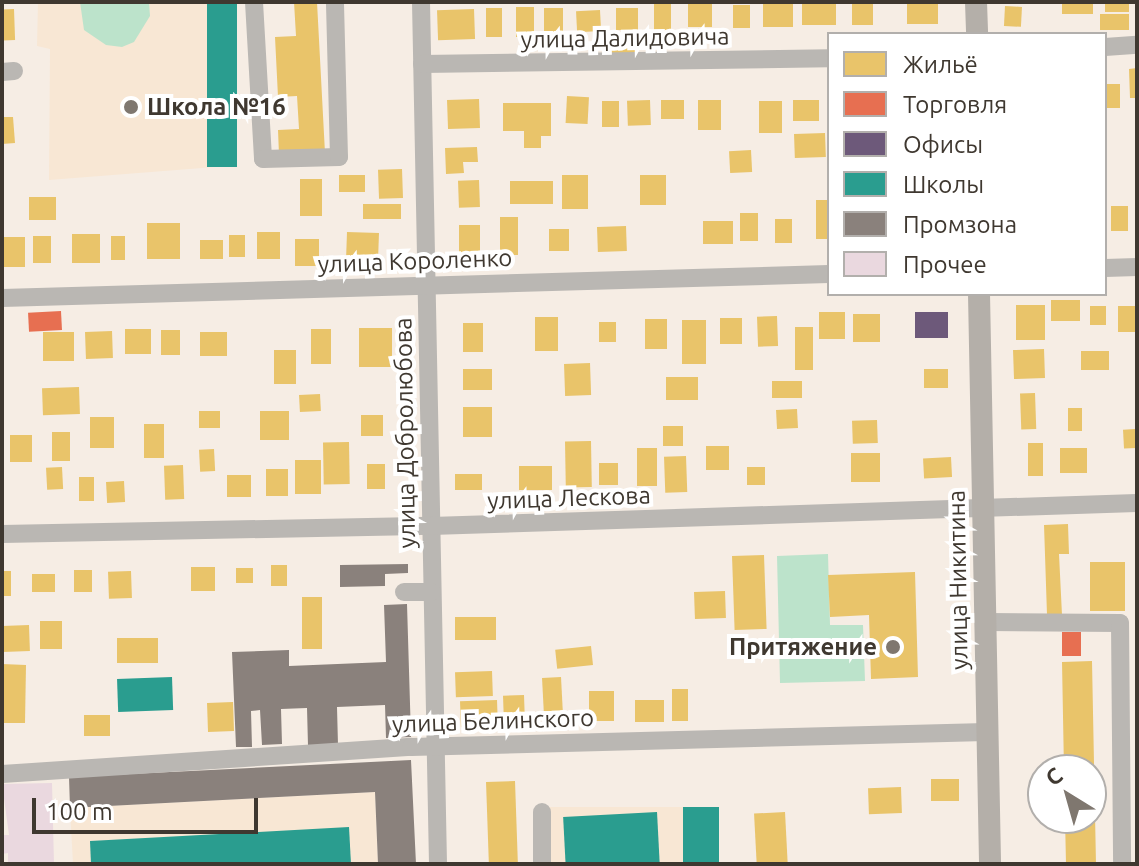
<!DOCTYPE html>
<html>
<head>
<meta charset="utf-8">
<style>
	body { margin:0 }
	#map { position:relative; width:1139px; height:866px; overflow:hidden; background:#f6ede4; font-family:Ubuntu,sans-serif }
	div>[style] { position:absolute }
	.built>* { inset:0; background:#f8e7d4; transform-origin:0 0 }
	.green>* { inset:0; background:#bce3cb }
	.homes>* { inset:0; background:#e9c46a; transform-origin:0 0 }
	.shops>* { inset:0; background:#e76f51; transform-origin:0 0 }
	.offices>* { inset:0; background:#6d597a; transform-origin:0 0 }
	.schools>* { inset:0; background:#2a9d8f; transform-origin:0 0 }
	.industry>* { inset:0; background:#8a817c }
	.building>* { inset:0; background:#ead8df }
	.minor>* { height:18px; margin:-9px; padding:0 9px; transform-origin:9px; border-radius:9px; background:#bab7b3 }
	.major>* { height:22px; margin:-11px; padding:0 11px; transform-origin:11px; border-radius:11px; background:#b4afa9 }
	.dots>* { width:22px; height:22px; translate:-50% -50%; box-sizing:border-box; border:4px solid #fff; border-radius:50% }
	span { translate:-50% -50%; white-space:nowrap; text-align:center; line-height:1.15; -webkit-text-stroke:8px #fff; paint-order:stroke }
	.street-label { font-size:24px; color:#3f3830 }
	.poi-label { font-size:24px; color:#3f3830; font-weight:700 }
	.left { translate:0 -50%; text-align:left }
	.right { translate:-100% -50%; text-align:right }
	.frame { position:absolute; inset:0; border:4px solid #3f3830; pointer-events:none }
	.legend { position:absolute; left:827px; top:32px; width:280px; height:264px; box-sizing:border-box; background:#fff; border:2px solid #b2afac; margin:0; padding:10px 14px; list-style:none; font-size:24px; color:#3f3830 }
	.legend li { display:flex; align-items:center; gap:16px; height:40px }
	.legend b { width:40px; border:2px solid #b2afac }
	.north { position:absolute; left:1027px; top:754px; width:80px; height:80px; box-sizing:border-box; background:#fff; border:2px solid #b2afac; border-radius:50%; rotate:323deg; font-size:22px; font-weight:700; line-height:32px; text-align:center; color:#3f3830 }
	.north::after { content:''; display:block; margin:auto; width:28px; height:36px; background:#7f776f; clip-path:polygon(50% 0,100% 100%,50% 72%,0 100%) }
	.scale { position:absolute; left:32px; top:798px; width:226px; height:36px; box-sizing:border-box; border:4px solid #3f3830; border-top:0; padding-left:10px; font-size:24px; line-height:28px; white-space:nowrap; color:#3f3830; -webkit-text-stroke:6px #fff; paint-order:stroke }
</style>
</head>
<body>
<div id="map">
	<div class="built">
		<i style="clip-path:polygon(38px 2px,207px 2px,215px 167px,49px 180px,50px 49px,37px 46px)"></i>
		<i style="clip-path:polygon(375px 792px,378px 864px,73px 864px,70px 808px)"></i>
		<i style="left:683px;top:807px;width:57px;height:141px;rotate:90deg"></i>
	</div>
	<div class="green">
		<i style="clip-path:polygon(80px 2px,149px 2px,150px 16px,134px 42px,122px 47px,106px 45px,84px 30px)"></i>
		<i style="clip-path:polygon(828px 554px,830px 625px,863px 625px,865px 681px,780px 683px,777px 556px)"></i>
	</div>
	<div class="homes">
		<i style="clip-path:polygon(294px 2px,317px 2px,325px 153px,279px 155px,278px 130px,299px 129px,297px 96px,278px 97px,275px 37px,296px 36px)"></i>
		<i style="left:763px;top:2px;width:30px;height:25px"></i>
		<i style="left:802px;top:2px;width:34px;height:23px"></i>
		<i style="left:852px;top:2px;width:21px;height:23px"></i>
		<i style="left:907px;top:2px;width:31px;height:22px"></i>
		<i style="left:1062px;top:2px;width:31px;height:12px"></i>
		<i style="left:1105px;top:2px;width:24px;height:10px"></i>
		<i style="left:654px;top:3px;width:17px;height:28px"></i>
		<i style="left:688px;top:4px;width:24px;height:23px"></i>
		<i style="left:733px;top:5px;width:17px;height:23px"></i>
		<i style="left:1005px;top:6px;width:17px;height:20px;rotate:3deg"></i>
		<i style="left:516px;top:7px;width:18px;height:30px"></i>
		<i style="left:486px;top:8px;width:16px;height:29px"></i>
		<i style="left:544px;top:8px;width:19px;height:27px"></i>
		<i style="left:638px;top:8px;width:22px;height:22px;rotate:90deg"></i>
		<i style="left:14px;top:9px;width:31px;height:12px;rotate:88deg"></i>
		<i style="left:474px;top:9px;width:30px;height:37px;rotate:88deg"></i>
		<i style="left:600px;top:10px;width:21px;height:24px;rotate:87deg"></i>
		<i style="left:1129px;top:14px;width:16px;height:29px;rotate:90deg"></i>
		<i style="left:638px;top:46px;width:14px;height:36px;rotate:90deg"></i>
		<i style="clip-path:polygon(1137px 68px,1137px 98px,1130px 98px,1129px 69px)"></i>
		<i style="left:1105px;top:84px;width:15px;height:24px"></i>
		<i style="left:567px;top:96px;width:22px;height:27px;rotate:3deg"></i>
		<i style="left:479px;top:99px;width:29px;height:32px;rotate:88deg"></i>
		<i style="left:650px;top:100px;width:25px;height:23px;rotate:88deg"></i>
		<i style="left:661px;top:100px;width:23px;height:19px"></i>
		<i style="left:698px;top:100px;width:23px;height:30px"></i>
		<i style="left:793px;top:100px;width:26px;height:21px"></i>
		<i style="left:602px;top:101px;width:17px;height:26px"></i>
		<i style="left:759px;top:101px;width:23px;height:32px"></i>
		<i style="clip-path:polygon(503px 103px,551px 103px,551px 136px,541px 136px,541px 148px,524px 148px,524px 131px,503px 131px)"></i>
		<i style="clip-path:polygon(2px 117px,13px 117px,15px 143px,2px 144px)"></i>
		<i style="left:825px;top:133px;width:24px;height:31px;rotate:88deg"></i>
		<i style="clip-path:polygon(477px 147px,478px 162px,463px 162px,464px 173px,446px 174px,445px 148px)"></i>
		<i style="left:751px;top:150px;width:22px;height:22px;rotate:87deg"></i>
		<i style="left:402px;top:169px;width:29px;height:24px;rotate:88deg"></i>
		<i style="left:339px;top:175px;width:26px;height:17px"></i>
		<i style="left:562px;top:175px;width:26px;height:34px"></i>
		<i style="left:640px;top:175px;width:26px;height:30px"></i>
		<i style="left:322px;top:179px;width:37px;height:22px;rotate:90deg"></i>
		<i style="left:479px;top:180px;width:27px;height:21px;rotate:88deg"></i>
		<i style="left:553px;top:181px;width:23px;height:43px;rotate:90deg"></i>
		<i style="left:29px;top:197px;width:27px;height:23px"></i>
		<i style="left:816px;top:200px;width:13px;height:39px"></i>
		<i style="left:401px;top:204px;width:15px;height:38px;rotate:90deg"></i>
		<i style="left:1111px;top:206px;width:17px;height:25px"></i>
		<i style="left:740px;top:213px;width:18px;height:28px"></i>
		<i style="left:500px;top:217px;width:18px;height:38px"></i>
		<i style="left:775px;top:219px;width:17px;height:24px"></i>
		<i style="left:733px;top:221px;width:23px;height:30px;rotate:90deg"></i>
		<i style="left:180px;top:223px;width:36px;height:33px;rotate:90deg"></i>
		<i style="left:459px;top:225px;width:21px;height:32px"></i>
		<i style="left:626px;top:226px;width:25px;height:29px;rotate:88deg"></i>
		<i style="left:549px;top:229px;width:20px;height:22px"></i>
		<i style="left:257px;top:232px;width:23px;height:27px"></i>
		<i style="left:347px;top:232px;width:32px;height:27px;rotate:2deg"></i>
		<i style="left:72px;top:234px;width:28px;height:29px"></i>
		<i style="left:245px;top:235px;width:22px;height:16px;rotate:90deg"></i>
		<i style="left:33px;top:236px;width:18px;height:27px"></i>
		<i style="left:111px;top:236px;width:14px;height:24px"></i>
		<i style="left:3px;top:237px;width:22px;height:30px"></i>
		<i style="left:319px;top:239px;width:27px;height:24px;rotate:90deg"></i>
		<i style="left:200px;top:240px;width:23px;height:19px"></i>
		<i style="left:1080px;top:300px;width:21px;height:29px;rotate:90deg"></i>
		<i style="left:1016px;top:305px;width:29px;height:35px"></i>
		<i style="left:1106px;top:306px;width:19px;height:16px;rotate:90deg"></i>
		<i style="left:1118px;top:306px;width:18px;height:26px"></i>
		<i style="left:819px;top:312px;width:26px;height:27px"></i>
		<i style="left:853px;top:314px;width:27px;height:28px"></i>
		<i style="left:777px;top:316px;width:30px;height:20px;rotate:88deg"></i>
		<i style="left:558px;top:317px;width:34px;height:23px;rotate:90deg"></i>
		<i style="left:720px;top:318px;width:22px;height:26px"></i>
		<i style="left:645px;top:319px;width:22px;height:30px"></i>
		<i style="left:682px;top:320px;width:24px;height:44px"></i>
		<i style="left:599px;top:322px;width:17px;height:20px"></i>
		<i style="left:463px;top:323px;width:20px;height:29px"></i>
		<i style="left:795px;top:327px;width:18px;height:43px"></i>
		<i style="left:359px;top:328px;width:33px;height:39px"></i>
		<i style="left:125px;top:329px;width:26px;height:25px"></i>
		<i style="left:311px;top:329px;width:20px;height:35px"></i>
		<i style="left:161px;top:330px;width:19px;height:25px"></i>
		<i style="left:112px;top:331px;width:27px;height:27px;rotate:88deg"></i>
		<i style="left:74px;top:332px;width:29px;height:31px;rotate:90deg"></i>
		<i style="left:200px;top:332px;width:27px;height:24px"></i>
		<i style="left:1044px;top:349px;width:29px;height:31px;rotate:88deg"></i>
		<i style="left:274px;top:350px;width:22px;height:34px"></i>
		<i style="left:1109px;top:351px;width:19px;height:28px;rotate:90deg"></i>
		<i style="left:590px;top:363px;width:32px;height:26px;rotate:88deg"></i>
		<i style="left:492px;top:369px;width:21px;height:29px;rotate:90deg"></i>
		<i style="left:948px;top:369px;width:19px;height:24px;rotate:90deg"></i>
		<i style="left:698px;top:377px;width:23px;height:32px;rotate:90deg"></i>
		<i style="left:772px;top:381px;width:30px;height:17px"></i>
		<i style="left:79px;top:387px;width:27px;height:37px;rotate:88deg"></i>
		<i style="left:1035px;top:393px;width:36px;height:15px;rotate:88deg"></i>
		<i style="left:320px;top:394px;width:17px;height:21px;rotate:87deg"></i>
		<i style="left:463px;top:407px;width:29px;height:30px"></i>
		<i style="left:1068px;top:408px;width:14px;height:23px"></i>
		<i style="left:797px;top:409px;width:19px;height:21px;rotate:87deg"></i>
		<i style="left:199px;top:411px;width:21px;height:17px"></i>
		<i style="left:289px;top:411px;width:29px;height:29px;rotate:90deg"></i>
		<i style="left:361px;top:415px;width:22px;height:21px"></i>
		<i style="left:114px;top:417px;width:31px;height:24px;rotate:90deg"></i>
		<i style="left:877px;top:420px;width:23px;height:25px;rotate:88deg"></i>
		<i style="left:144px;top:424px;width:20px;height:34px"></i>
		<i style="left:663px;top:426px;width:20px;height:20px"></i>
		<i style="left:1135px;top:429px;width:19px;height:12px;rotate:87deg"></i>
		<i style="left:52px;top:432px;width:18px;height:29px"></i>
		<i style="left:32px;top:435px;width:27px;height:22px;rotate:90deg"></i>
		<i style="left:591px;top:441px;width:46px;height:26px;rotate:89deg"></i>
		<i style="left:349px;top:442px;width:42px;height:26px;rotate:89deg"></i>
		<i style="left:1028px;top:443px;width:15px;height:33px"></i>
		<i style="left:706px;top:446px;width:23px;height:24px"></i>
		<i style="left:657px;top:448px;width:38px;height:20px;rotate:90deg"></i>
		<i style="left:1060px;top:448px;width:27px;height:25px"></i>
		<i style="left:214px;top:449px;width:22px;height:15px;rotate:87deg"></i>
		<i style="left:880px;top:453px;width:29px;height:29px;rotate:90deg"></i>
		<i style="left:686px;top:456px;width:36px;height:22px;rotate:88deg"></i>
		<i style="left:951px;top:457px;width:20px;height:28px;rotate:87deg"></i>
		<i style="left:295px;top:460px;width:26px;height:34px"></i>
		<i style="left:599px;top:463px;width:19px;height:22px"></i>
		<i style="left:367px;top:464px;width:18px;height:25px"></i>
		<i style="left:183px;top:465px;width:34px;height:19px;rotate:88deg"></i>
		<i style="left:519px;top:466px;width:33px;height:24px"></i>
		<i style="left:62px;top:467px;width:22px;height:16px;rotate:87deg"></i>
		<i style="left:747px;top:467px;width:18px;height:18px"></i>
		<i style="left:266px;top:469px;width:22px;height:27px"></i>
		<i style="left:455px;top:474px;width:27px;height:16px"></i>
		<i style="left:251px;top:475px;width:22px;height:24px;rotate:90deg"></i>
		<i style="left:79px;top:477px;width:15px;height:24px"></i>
		<i style="left:124px;top:481px;width:21px;height:18px;rotate:87deg"></i>
		<i style="clip-path:polygon(1068px 524px,1069px 554px,1059px 554px,1062px 615px,1047px 615px,1044px 525px)"></i>
		<i style="left:764px;top:555px;width:74px;height:32px;rotate:88deg"></i>
		<i style="left:1090px;top:562px;width:35px;height:49px"></i>
		<i style="left:271px;top:565px;width:16px;height:21px"></i>
		<i style="left:191px;top:567px;width:24px;height:24px"></i>
		<i style="left:236px;top:568px;width:17px;height:15px"></i>
		<i style="left:92px;top:570px;width:22px;height:18px;rotate:90deg"></i>
		<i style="left:2px;top:571px;width:9px;height:25px"></i>
		<i style="left:131px;top:571px;width:27px;height:23px;rotate:88deg"></i>
		<i style="clip-path:polygon(915px 572px,918px 677px,871px 679px,869px 615px,830px 617px,828px 575px)"></i>
		<i style="left:32px;top:574px;width:23px;height:18px"></i>
		<i style="left:725px;top:591px;width:27px;height:31px;rotate:88deg"></i>
		<i style="left:302px;top:597px;width:20px;height:52px"></i>
		<i style="left:496px;top:617px;width:23px;height:41px;rotate:90deg"></i>
		<i style="left:40px;top:621px;width:22px;height:28px"></i>
		<i style="left:29px;top:625px;width:26px;height:27px;rotate:88deg"></i>
		<i style="left:158px;top:638px;width:25px;height:41px;rotate:90deg"></i>
		<i style="left:591px;top:646px;width:19px;height:36px;rotate:84deg"></i>
		<i style="clip-path:polygon(1092px 661px,1096px 864px,1066px 864px,1065px 818px,1091px 818px,1091px 770px,1064px 770px,1062px 662px)"></i>
		<i style="clip-path:polygon(2px 664px,26px 665px,25px 723px,4px 723px)"></i>
		<i style="left:492px;top:671px;width:25px;height:37px;rotate:88deg"></i>
		<i style="left:561px;top:677px;width:43px;height:19px;rotate:87deg"></i>
		<i style="left:672px;top:689px;width:16px;height:32px"></i>
		<i style="left:589px;top:691px;width:25px;height:30px"></i>
		<i style="left:524px;top:695px;width:24px;height:21px;rotate:88deg"></i>
		<i style="left:497px;top:700px;width:26px;height:37px;rotate:88deg"></i>
		<i style="left:635px;top:700px;width:29px;height:22px"></i>
		<i style="left:233px;top:702px;width:29px;height:26px;rotate:88deg"></i>
		<i style="left:84px;top:715px;width:26px;height:21px"></i>
		<i style="left:959px;top:779px;width:22px;height:28px;rotate:90deg"></i>
		<i style="left:515px;top:781px;width:83px;height:29px;rotate:88deg"></i>
		<i style="left:901px;top:787px;width:26px;height:33px;rotate:88deg"></i>
		<i style="left:785px;top:812px;width:52px;height:31px;rotate:87deg"></i>
	</div>
	<div class="shops">
		<i style="left:61px;top:311px;width:19px;height:33px;rotate:87deg"></i>
		<i style="left:1062px;top:632px;width:19px;height:24px"></i>
	</div>
	<div class="offices">
		<i style="left:948px;top:312px;width:26px;height:33px;rotate:90deg"></i>
	</div>
	<div class="schools">
		<i style="left:207px;top:2px;width:30px;height:165px"></i>
		<i style="left:172px;top:677px;width:33px;height:55px;rotate:88deg"></i>
		<i style="left:683px;top:807px;width:36px;height:55px"></i>
		<i style="left:657px;top:812px;width:52px;height:94px;rotate:87deg"></i>
		<i style="clip-path:polygon(349px 827px,351px 864px,91px 864px,90px 841px)"></i>
	</div>
	<div class="industry">
		<i style="clip-path:polygon(408px 564px,408px 573px,385px 574px,385px 586px,340px 587px,340px 565px)"></i>
		<i style="clip-path:polygon(407px 604px,411px 737px,386px 738px,385px 705px,337px 707px,338px 745px,308px 746px,307px 708px,281px 709px,282px 744px,262px 745px,260px 710px,251px 711px,252px 747px,236px 747px,232px 652px,289px 650px,289px 666px,386px 662px,384px 605px)"></i>
		<i style="clip-path:polygon(411px 760px,416px 864px,378px 864px,375px 792px,70px 808px,69px 777px)"></i>
	</div>
	<div class="building">
		<i style="clip-path:polygon(52px 783px,54px 864px,8px 864px,8px 853px,2px 854px,2px 835px,9px 835px,2px 784px)"></i>
	</div>
	<div class="minor">
		<i style="left:254px;top:2px;width:157px;rotate:86.7deg"></i>
		<i style="left:263px;top:159px;width:76px;rotate:-1.5deg"></i>
		<i style="left:339px;top:157px;width:155px;rotate:-91.5deg"></i>
		<i style="left:421px;top:2px;width:862px;rotate:88.87deg"></i>
		<i style="left:1105px;top:47px;width:32px;rotate:-4deg"></i>
		<i style="left:422px;top:64px;width:407px;rotate:-0.8deg"></i>
		<i style="left:2px;top:72px;width:12px;rotate:-5deg"></i>
		<i style="left:1105px;top:268px;width:32px;rotate:-2deg"></i>
		<i style="left:2px;top:298px;width:827px;rotate:-1.66deg"></i>
		<i style="left:2px;top:534px;width:429px;rotate:-1.1deg"></i>
		<i style="left:431px;top:526px;width:706px;rotate:-1.87deg"></i>
		<i style="left:404px;top:592px;width:28px"></i>
		<i style="left:986px;top:622px;width:134px;rotate:0.4deg"></i>
		<i style="left:1120px;top:623px;width:241px;rotate:89.5deg"></i>
		<i style="left:2px;top:774px;width:410px;rotate:-3.8deg"></i>
		<i style="left:411px;top:747px;width:575px;rotate:-1.49deg"></i>
		<i style="left:542px;top:812px;width:52px;rotate:90deg"></i>
	</div>
	<div class="major">
		<i style="left:976px;top:2px;width:32px;rotate:88deg"></i>
		<i style="left:979px;top:294px;width:570px;rotate:88.89deg"></i>
	</div>
	<div class="dots">
		<i style="left:131px;top:107px;background:#7f776f"></i>
		<i style="left:893px;top:647px;background:#7f776f"></i>
	</div>
	<div class="street-label">
		<span style="left:625px;top:38px;rotate:-1deg">улица Далидовича</span>
		<span style="left:415px;top:261px;rotate:-2deg">улица Короленко</span>
		<span style="left:405px;top:433px;rotate:-91deg">улица Добролюбова</span>
		<span style="left:569px;top:498px;rotate:-2deg">улица Лескова</span>
		<span style="left:958px;top:580px;rotate:-91deg">улица Никитина</span>
		<span style="left:493px;top:721px;rotate:-2deg">улица Белинского</span>
	</div>
	<div class="poi-label">
		<span class="left" style="left:147px;top:107px">Школа №16</span>
		<span class="right" style="left:877px;top:647px">Притяжение</span>
	</div>
	<div class="frame"></div>
	<ul class="legend">
	<li><b style="height:22px;background:#e9c46a"></b>Жильё</li>
	<li><b style="height:22px;background:#e76f51"></b>Торговля</li>
	<li><b style="height:22px;background:#6d597a"></b>Офисы</li>
	<li><b style="height:22px;background:#2a9d8f"></b>Школы</li>
	<li><b style="height:22px;background:#8a817c"></b>Промзона</li>
	<li><b style="height:22px;background:#ead8df"></b>Прочее</li>
	</ul>
	<div class="north">С</div>
	<div class="scale">100 m</div>
</div>
</body>
</html>
